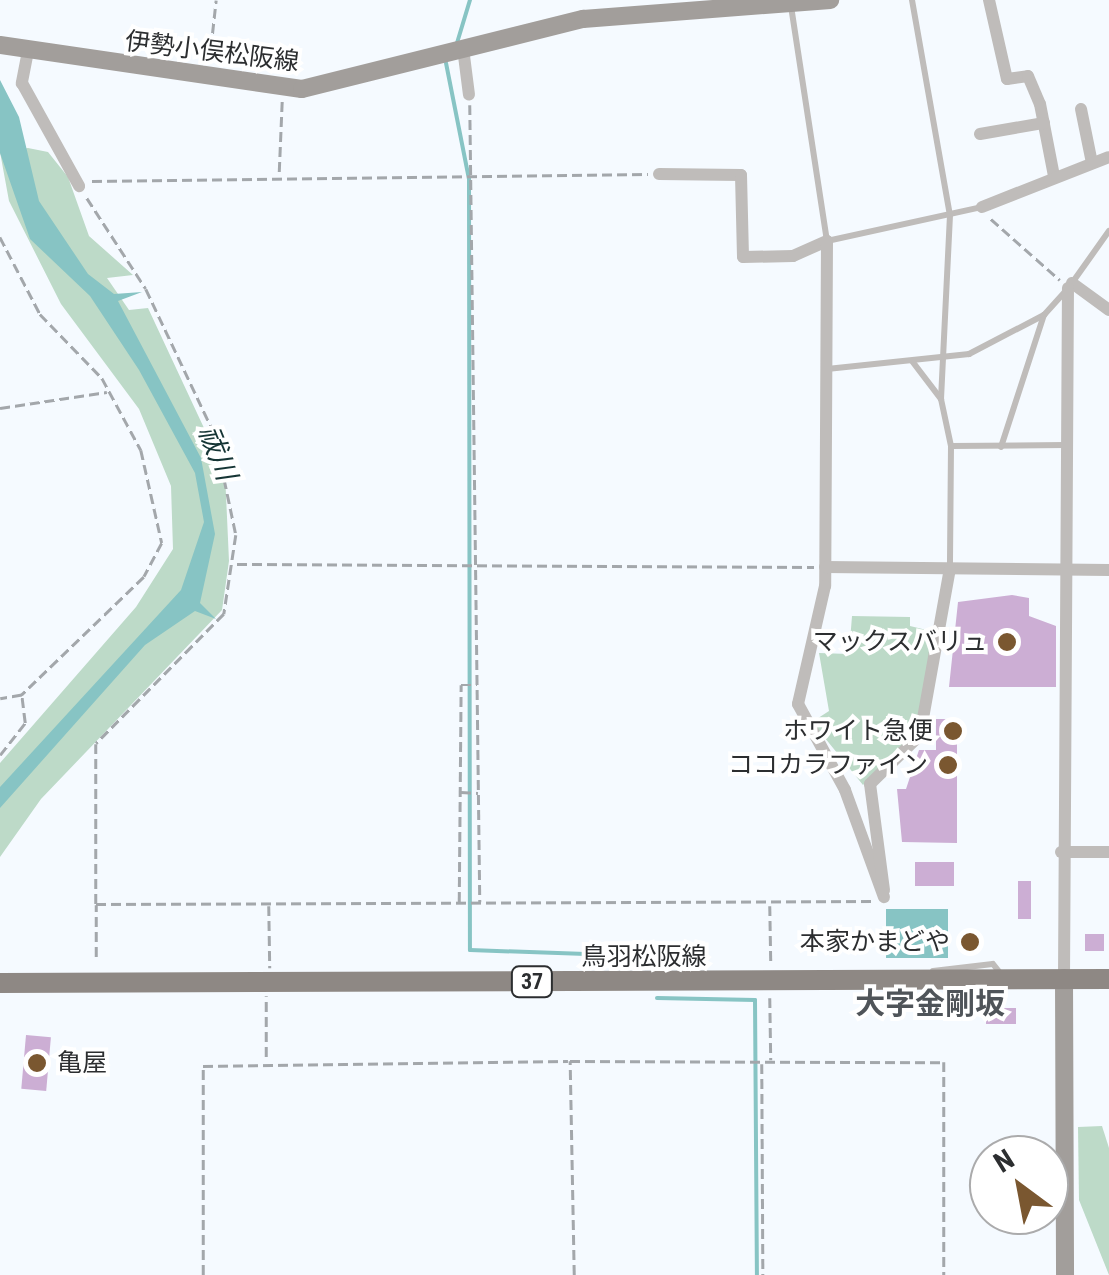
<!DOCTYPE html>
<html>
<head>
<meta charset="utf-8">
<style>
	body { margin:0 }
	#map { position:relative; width:1109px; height:1275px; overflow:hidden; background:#f5faff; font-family:"Roboto Condensed","Noto Sans JP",sans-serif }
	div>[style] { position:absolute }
	.green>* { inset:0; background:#bddac8 }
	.water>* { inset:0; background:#87c4c4; transform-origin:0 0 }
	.stream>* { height:4px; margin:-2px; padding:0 2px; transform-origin:2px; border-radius:2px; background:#87c4c4 }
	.building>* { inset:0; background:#ccaed4; transform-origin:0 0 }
	.path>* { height:2.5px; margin-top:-1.25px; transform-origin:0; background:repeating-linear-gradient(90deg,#a3a7ab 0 10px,transparent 0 15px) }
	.lane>* { height:6px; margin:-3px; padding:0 3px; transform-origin:3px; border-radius:3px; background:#bfbcba }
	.street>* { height:12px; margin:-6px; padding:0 6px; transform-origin:6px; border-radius:6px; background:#bfbcba }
	.secondary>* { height:18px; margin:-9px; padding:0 9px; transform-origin:9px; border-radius:9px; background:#a29e9b }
	.primary>* { height:20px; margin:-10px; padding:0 10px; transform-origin:10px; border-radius:10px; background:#8e8884 }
	.dots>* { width:28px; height:28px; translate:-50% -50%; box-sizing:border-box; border:5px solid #fff; border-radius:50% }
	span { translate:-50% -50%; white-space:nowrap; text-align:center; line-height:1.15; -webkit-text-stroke:8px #fff; paint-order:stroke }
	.shield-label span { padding:2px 8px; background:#fff; border:2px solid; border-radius:8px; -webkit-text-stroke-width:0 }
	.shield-label { font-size:22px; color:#2c2e30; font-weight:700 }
	.street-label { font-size:25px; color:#2c2e30 }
	.poi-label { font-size:25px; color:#2c2e30 }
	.right { translate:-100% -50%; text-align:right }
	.left { translate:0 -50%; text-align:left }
	.water-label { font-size:28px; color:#163535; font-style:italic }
	.quarter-label { font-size:30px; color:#4f5459; font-weight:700 }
	.north { position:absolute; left:969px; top:1135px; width:100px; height:100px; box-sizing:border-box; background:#fff; border:2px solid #ababac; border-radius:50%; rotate:328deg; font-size:28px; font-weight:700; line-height:40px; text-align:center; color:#2c2e30 }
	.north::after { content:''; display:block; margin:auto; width:35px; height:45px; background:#7a5730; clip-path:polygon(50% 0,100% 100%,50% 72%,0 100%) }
</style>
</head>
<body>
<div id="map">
	<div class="green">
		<i style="clip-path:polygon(28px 148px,48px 152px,68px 177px,89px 236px,133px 275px,107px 278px,129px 310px,148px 308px,225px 473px,229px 561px,222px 610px,41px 799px,0 857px,0 763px,136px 607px,173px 549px,171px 486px,139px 409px,61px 304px,9px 201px,0 152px)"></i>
		<i style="clip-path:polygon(852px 616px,910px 617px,910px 626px,939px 633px,918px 732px,863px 785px,812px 722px,829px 711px,819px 653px,849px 654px)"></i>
		<i style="clip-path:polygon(1102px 1126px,1109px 1148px,1109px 1275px,1079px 1200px,1078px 1127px)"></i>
	</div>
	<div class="water">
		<i style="clip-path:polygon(0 80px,19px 117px,39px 201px,88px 274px,114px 294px,142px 292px,118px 301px,201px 458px,215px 534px,200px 603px,216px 619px,195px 611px,145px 645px,0 808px,0 787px,181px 590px,204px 522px,195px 473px,139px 370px,90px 296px,30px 239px,0 153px)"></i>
		<i style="left:886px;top:909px;width:62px;height:49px"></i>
	</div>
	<div class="stream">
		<i style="left:457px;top:43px;width:45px;rotate:-73.2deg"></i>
		<i style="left:446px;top:63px;width:118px;rotate:78.8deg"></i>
		<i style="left:469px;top:179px;width:771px;rotate:89.93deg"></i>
		<i style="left:470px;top:950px;width:173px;rotate:2deg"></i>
		<i style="left:657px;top:998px;width:98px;rotate:1.2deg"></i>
		<i style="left:755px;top:1000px;width:275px;rotate:89.6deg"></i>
	</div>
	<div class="building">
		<i style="clip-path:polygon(1012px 595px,1029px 598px,1029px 616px,1056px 626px,1056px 687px,949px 687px,958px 602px)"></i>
		<i style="clip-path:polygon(936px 719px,957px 719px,957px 843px,902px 842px,897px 789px,906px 789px,919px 750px,936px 750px)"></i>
		<i style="left:915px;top:862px;width:39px;height:24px"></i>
		<i style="left:1018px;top:881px;width:13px;height:38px"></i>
		<i style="left:1085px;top:934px;width:19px;height:17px"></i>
		<i style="left:986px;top:1008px;width:30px;height:16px"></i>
		<i style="left:26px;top:1035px;width:25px;height:54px;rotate:5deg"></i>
	</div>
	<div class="path">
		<i style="left:209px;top:63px;width:63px;rotate:-83.7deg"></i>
		<i style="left:470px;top:105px;width:797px;rotate:89.28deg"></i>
		<i style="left:279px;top:172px;width:72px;rotate:-87.6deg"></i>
		<i style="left:92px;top:181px;width:556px;rotate:-0.72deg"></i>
		<i style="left:87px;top:198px;width:108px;rotate:57deg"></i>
		<i style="left:146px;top:289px;width:161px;rotate:64.7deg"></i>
		<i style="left:215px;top:435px;width:102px;rotate:78.1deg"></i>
		<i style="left:236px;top:535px;width:80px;rotate:98.6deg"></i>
		<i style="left:224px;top:614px;width:182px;rotate:134.6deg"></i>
		<i style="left:96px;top:744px;width:160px;rotate:90deg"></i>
		<i style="left:96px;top:904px;width:779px;rotate:-0.22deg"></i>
		<i style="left:991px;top:219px;width:92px;rotate:41.5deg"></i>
		<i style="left:0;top:237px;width:87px;rotate:62.5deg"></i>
		<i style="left:40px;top:314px;width:89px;rotate:45.9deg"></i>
		<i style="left:102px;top:378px;width:82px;rotate:61.6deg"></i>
		<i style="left:141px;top:450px;width:95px;rotate:77.3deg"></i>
		<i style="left:162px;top:543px;width:38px;rotate:118deg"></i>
		<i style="left:144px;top:577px;width:170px;rotate:136deg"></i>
		<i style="left:22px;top:695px;width:22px;rotate:170deg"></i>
		<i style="left:0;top:408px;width:108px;rotate:-8.5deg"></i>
		<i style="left:237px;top:564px;width:577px;rotate:0.3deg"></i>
		<i style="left:0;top:755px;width:41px;rotate:-52deg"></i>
		<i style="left:25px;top:723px;width:26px;rotate:-97deg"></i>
		<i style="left:461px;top:792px;width:17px;rotate:3deg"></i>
		<i style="left:459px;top:902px;width:217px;rotate:-89.5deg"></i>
		<i style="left:461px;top:685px;width:16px"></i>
		<i style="left:269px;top:906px;width:62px;rotate:89.1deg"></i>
		<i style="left:770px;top:906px;width:57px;rotate:89deg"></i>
		<i style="left:96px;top:957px;width:52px;rotate:-90deg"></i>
		<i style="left:770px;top:998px;width:62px;rotate:89.1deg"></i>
		<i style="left:266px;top:1057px;width:61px;rotate:-90deg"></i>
		<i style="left:762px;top:1064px;width:211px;rotate:89.7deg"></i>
		<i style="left:203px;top:1275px;width:209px;rotate:-90deg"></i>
		<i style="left:203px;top:1066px;width:365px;rotate:-0.8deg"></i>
		<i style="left:574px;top:1275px;width:214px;rotate:-91.1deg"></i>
		<i style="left:570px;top:1061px;width:374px;rotate:0.2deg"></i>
		<i style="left:944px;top:1062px;width:213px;rotate:90deg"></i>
	</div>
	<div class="lane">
		<i style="left:912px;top:0;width:218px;rotate:80deg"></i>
		<i style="left:950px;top:215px;width:184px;rotate:92.8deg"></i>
		<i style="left:791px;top:6px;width:238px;rotate:81.3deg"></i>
		<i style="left:827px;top:241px;width:158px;rotate:-12.4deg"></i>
		<i style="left:1072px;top:283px;width:64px;rotate:-54.6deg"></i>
		<i style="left:912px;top:361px;width:48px;rotate:52.7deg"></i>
		<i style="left:941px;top:399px;width:48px;rotate:78deg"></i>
		<i style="left:951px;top:446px;width:122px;rotate:90.5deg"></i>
		<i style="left:827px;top:369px;width:143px;rotate:-6deg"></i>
		<i style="left:969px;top:354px;width:85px;rotate:-27.5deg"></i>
		<i style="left:951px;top:446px;width:114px;rotate:-0.5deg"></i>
		<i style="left:1001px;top:447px;width:139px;rotate:-72deg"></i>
		<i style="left:1044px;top:315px;width:30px;rotate:-48deg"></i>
		<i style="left:933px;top:971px;width:60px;rotate:-6.7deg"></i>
		<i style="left:993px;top:964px;width:11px;rotate:52deg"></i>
	</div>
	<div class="street">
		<i style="left:989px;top:0;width:81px;rotate:77.2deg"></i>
		<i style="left:1007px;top:79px;width:21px;rotate:-8deg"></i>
		<i style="left:1028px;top:76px;width:30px;rotate:67deg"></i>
		<i style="left:1040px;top:104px;width:73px;rotate:79deg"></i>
		<i style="left:463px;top:48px;width:47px;rotate:82.7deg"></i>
		<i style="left:28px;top:51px;width:33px;rotate:101deg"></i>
		<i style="left:22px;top:83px;width:118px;rotate:61deg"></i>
		<i style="left:1081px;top:109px;width:55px;rotate:78.5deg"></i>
		<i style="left:980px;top:134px;width:65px;rotate:-9.8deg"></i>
		<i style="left:659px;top:174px;width:82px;rotate:0.7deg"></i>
		<i style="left:741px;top:175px;width:82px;rotate:88.6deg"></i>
		<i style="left:743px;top:257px;width:50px;rotate:-1.1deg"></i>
		<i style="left:793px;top:256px;width:37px;rotate:-24deg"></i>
		<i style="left:827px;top:241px;width:345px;rotate:90.3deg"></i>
		<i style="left:825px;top:586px;width:121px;rotate:102.9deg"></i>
		<i style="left:798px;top:704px;width:98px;rotate:61.3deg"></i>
		<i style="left:845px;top:790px;width:114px;rotate:70deg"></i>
		<i style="left:982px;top:207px;width:136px;rotate:-21.5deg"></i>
		<i style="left:1072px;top:283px;width:46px;rotate:36.1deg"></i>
		<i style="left:825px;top:567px;width:284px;rotate:0.6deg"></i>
		<i style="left:1061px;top:852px;width:48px"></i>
		<i style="left:884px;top:890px;width:107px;rotate:-97.5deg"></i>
		<i style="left:870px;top:784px;width:70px;rotate:-44.4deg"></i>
		<i style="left:920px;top:735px;width:169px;rotate:-79.8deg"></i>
		<i style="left:1064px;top:978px;width:690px;rotate:-89.67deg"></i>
	</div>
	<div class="secondary">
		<i style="left:0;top:45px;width:305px;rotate:8.3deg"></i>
		<i style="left:302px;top:89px;width:290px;rotate:-14deg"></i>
		<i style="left:583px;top:19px;width:248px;rotate:-4.4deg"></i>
		<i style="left:1064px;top:978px;width:297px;rotate:89.8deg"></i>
	</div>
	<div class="primary">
		<i style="left:0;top:983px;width:1109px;rotate:-0.21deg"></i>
	</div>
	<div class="dots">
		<i style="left:1007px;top:642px;background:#7a5730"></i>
		<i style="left:953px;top:731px;background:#7a5730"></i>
		<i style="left:948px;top:765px;background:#7a5730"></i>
		<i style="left:970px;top:942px;background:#7a5730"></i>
		<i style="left:37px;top:1063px;background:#7a5730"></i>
	</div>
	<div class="shield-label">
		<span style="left:532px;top:982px">37</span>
	</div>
	<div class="street-label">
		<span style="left:212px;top:52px;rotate:7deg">伊勢小俣松阪線</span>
		<span style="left:644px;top:957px">鳥羽松阪線</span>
	</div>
	<div class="poi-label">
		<span class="right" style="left:987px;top:642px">マックスバリュ</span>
		<span class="right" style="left:933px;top:731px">ホワイト急便</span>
		<span class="right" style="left:928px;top:765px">ココカラファイン</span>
		<span class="right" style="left:950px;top:942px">本家かまどや</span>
		<span class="left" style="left:57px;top:1063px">亀屋</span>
	</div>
	<div class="water-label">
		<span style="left:217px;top:453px;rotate:68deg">祓川</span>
	</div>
	<div class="quarter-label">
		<span style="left:930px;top:1004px">大字金剛坂</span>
	</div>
	<div class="north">N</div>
</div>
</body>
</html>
